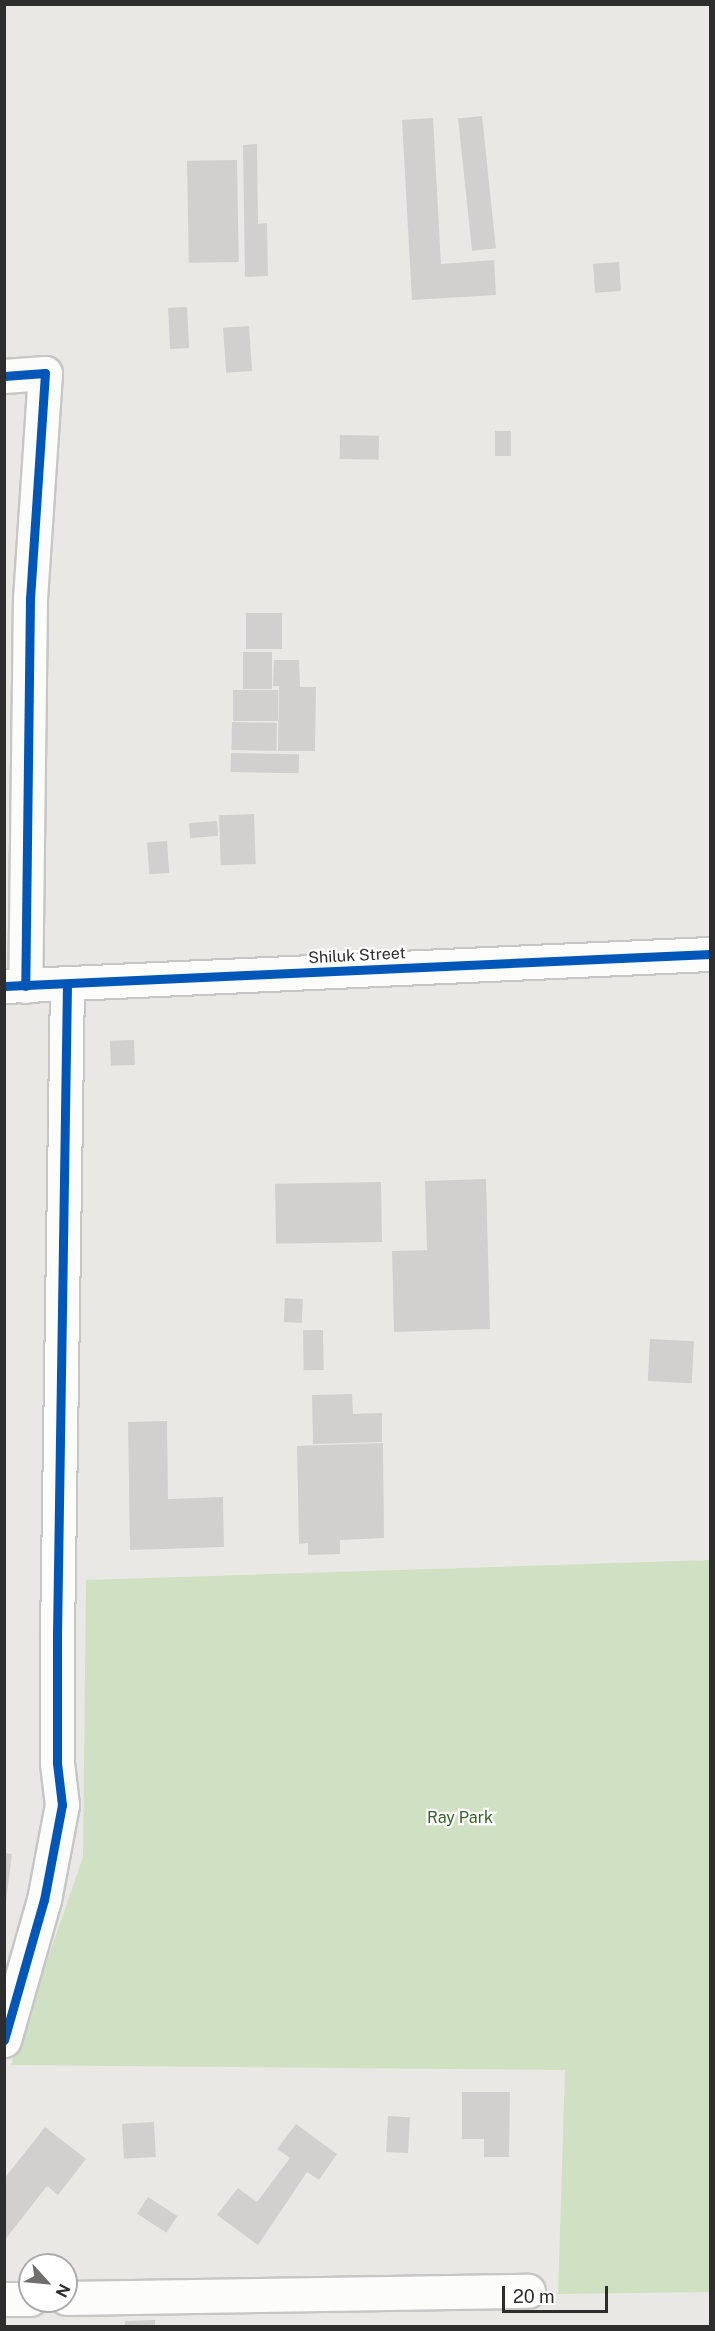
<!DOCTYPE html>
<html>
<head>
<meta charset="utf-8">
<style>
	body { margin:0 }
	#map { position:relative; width:715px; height:2331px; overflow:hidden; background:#eae8e5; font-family:"Public Sans",sans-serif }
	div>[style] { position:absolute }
	.green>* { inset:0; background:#cfe1c2 }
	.building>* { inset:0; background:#d2d0ce; transform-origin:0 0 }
	.roads { filter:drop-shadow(2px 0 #c7c6c7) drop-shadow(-2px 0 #c7c6c7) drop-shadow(0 2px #c7c6c7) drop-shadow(0 -2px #c7c6c7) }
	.street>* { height:33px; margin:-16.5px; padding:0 16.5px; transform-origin:16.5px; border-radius:16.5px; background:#fcfcfb }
	.secondary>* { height:33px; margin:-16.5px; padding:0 16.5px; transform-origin:16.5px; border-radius:16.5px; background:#fcfcfb }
	.cycleway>* { height:9px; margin:-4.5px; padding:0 4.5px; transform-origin:4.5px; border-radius:4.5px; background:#0057b8 }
	span { translate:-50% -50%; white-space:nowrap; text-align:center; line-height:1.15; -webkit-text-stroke:4.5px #fff; paint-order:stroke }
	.street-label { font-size:16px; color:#2d2d2d }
	.park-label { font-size:16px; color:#326324 }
	.frame { position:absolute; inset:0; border:6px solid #2d2d2d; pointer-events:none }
	.north { position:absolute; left:18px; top:2253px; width:60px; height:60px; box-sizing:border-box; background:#fff; border:2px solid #ababab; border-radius:50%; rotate:117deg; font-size:16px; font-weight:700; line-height:24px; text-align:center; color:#2d2d2d }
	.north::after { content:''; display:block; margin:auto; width:21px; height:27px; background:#6f6e6d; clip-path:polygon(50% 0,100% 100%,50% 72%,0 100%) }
	.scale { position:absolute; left:502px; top:2286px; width:106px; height:27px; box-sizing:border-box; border:3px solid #2d2d2d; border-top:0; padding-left:8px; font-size:18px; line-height:21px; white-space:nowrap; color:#2d2d2d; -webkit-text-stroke:4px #fff; paint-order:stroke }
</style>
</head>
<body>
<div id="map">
	<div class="green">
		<i style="clip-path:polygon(710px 1560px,710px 2292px,558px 2294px,565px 2070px,11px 2065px,83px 1857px,86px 1580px)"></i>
	</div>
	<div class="building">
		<i style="left:482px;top:116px;width:133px;height:24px;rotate:84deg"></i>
		<i style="clip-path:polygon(433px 118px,441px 264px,494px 260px,496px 295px,412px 300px,402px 120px)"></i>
		<i style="clip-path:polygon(257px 144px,258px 224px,267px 223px,268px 276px,245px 277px,243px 145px)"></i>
		<i style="left:237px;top:160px;width:102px;height:50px;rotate:89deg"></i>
		<i style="left:619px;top:262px;width:29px;height:26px;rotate:86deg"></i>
		<i style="left:187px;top:307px;width:41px;height:19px;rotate:87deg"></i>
		<i style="left:249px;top:326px;width:45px;height:26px;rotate:86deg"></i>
		<i style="left:495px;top:431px;width:16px;height:25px"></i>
		<i style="left:340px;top:435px;width:39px;height:24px;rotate:1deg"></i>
		<i style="left:246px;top:613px;width:36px;height:36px"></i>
		<i style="left:243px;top:652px;width:29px;height:37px"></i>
		<i style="clip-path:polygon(274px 660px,299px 660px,300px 687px,316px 687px,315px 751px,278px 751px,279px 686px,273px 686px)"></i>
		<i style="left:233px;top:690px;width:45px;height:31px"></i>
		<i style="left:232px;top:722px;width:45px;height:28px;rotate:1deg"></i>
		<i style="left:231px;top:753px;width:68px;height:19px;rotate:1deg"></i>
		<i style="left:254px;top:814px;width:50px;height:35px;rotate:88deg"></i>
		<i style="left:217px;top:821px;width:15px;height:28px;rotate:86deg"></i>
		<i style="left:167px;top:841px;width:32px;height:20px;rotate:86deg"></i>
		<i style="left:134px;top:1040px;width:25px;height:24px;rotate:88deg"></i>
		<i style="clip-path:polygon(486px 1179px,490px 1329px,394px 1332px,392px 1251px,427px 1250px,425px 1181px)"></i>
		<i style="left:381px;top:1182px;width:60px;height:106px;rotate:89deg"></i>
		<i style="left:285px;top:1298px;width:18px;height:24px;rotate:3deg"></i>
		<i style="left:323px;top:1330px;width:40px;height:20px;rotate:89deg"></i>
		<i style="left:650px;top:1339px;width:44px;height:42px;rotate:3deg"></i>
		<i style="clip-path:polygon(352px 1394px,353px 1414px,382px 1413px,382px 1442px,313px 1444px,312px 1395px)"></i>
		<i style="clip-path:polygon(167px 1421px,168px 1499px,223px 1497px,224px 1547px,130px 1550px,128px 1422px)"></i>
		<i style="clip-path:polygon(383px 1443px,384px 1538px,340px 1540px,340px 1554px,308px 1555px,308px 1543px,299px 1544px,297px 1446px)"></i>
		<i style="clip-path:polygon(4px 1853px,12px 1854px,6px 1901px,4px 1901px)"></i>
		<i style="clip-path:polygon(462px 2092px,510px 2092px,509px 2157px,484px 2157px,484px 2139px,462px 2139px)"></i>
		<i style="left:388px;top:2116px;width:22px;height:36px;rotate:3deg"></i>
		<i style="left:154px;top:2122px;width:35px;height:32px;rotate:87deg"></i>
		<i style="clip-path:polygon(296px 2124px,337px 2154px,319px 2180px,307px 2172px,258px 2245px,217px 2215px,238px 2188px,257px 2202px,290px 2158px,277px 2149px)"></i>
		<i style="clip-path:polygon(45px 2127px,86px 2159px,58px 2195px,47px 2186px,4px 2241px,4px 2179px)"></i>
		<i style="left:148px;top:2197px;width:35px;height:20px;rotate:33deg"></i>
		<i style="clip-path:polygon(155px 2320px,155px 2326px,125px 2326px,125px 2321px)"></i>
	</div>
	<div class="roads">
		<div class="street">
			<i style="left:4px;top:376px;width:41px;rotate:-4.2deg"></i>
			<i style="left:45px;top:373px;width:225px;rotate:93.8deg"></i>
			<i style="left:30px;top:598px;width:388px;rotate:90.7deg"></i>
			<i style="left:4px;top:2040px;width:146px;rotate:-74.1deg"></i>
			<i style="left:44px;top:1900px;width:97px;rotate:-79.3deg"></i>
			<i style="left:62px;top:1805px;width:42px;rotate:-96.8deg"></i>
			<i style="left:57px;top:1763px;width:128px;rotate:-90deg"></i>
			<i style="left:57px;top:1635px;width:651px;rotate:-89.12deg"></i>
			<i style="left:66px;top:2298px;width:462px;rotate:-0.9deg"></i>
			<i style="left:4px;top:2299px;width:26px"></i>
		</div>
		<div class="secondary">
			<i style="left:4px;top:986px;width:707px;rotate:-2.6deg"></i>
		</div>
	</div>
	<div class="cycleway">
		<i style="left:4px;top:376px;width:41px;rotate:-4.2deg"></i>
		<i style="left:45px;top:373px;width:225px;rotate:93.8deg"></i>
		<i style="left:30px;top:598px;width:388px;rotate:90.7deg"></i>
		<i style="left:4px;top:986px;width:707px;rotate:-2.6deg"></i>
		<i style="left:4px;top:2040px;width:146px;rotate:-74.1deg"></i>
		<i style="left:44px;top:1900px;width:97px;rotate:-79.3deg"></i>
		<i style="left:62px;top:1805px;width:42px;rotate:-96.8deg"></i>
		<i style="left:57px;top:1763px;width:128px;rotate:-90deg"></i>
		<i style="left:57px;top:1635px;width:651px;rotate:-89.12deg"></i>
	</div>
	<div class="street-label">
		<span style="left:357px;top:956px;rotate:-3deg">Shiluk Street</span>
	</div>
	<div class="park-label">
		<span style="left:460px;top:1818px">Ray Park</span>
	</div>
	<div class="frame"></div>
	<div class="north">N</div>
	<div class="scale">20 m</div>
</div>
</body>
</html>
